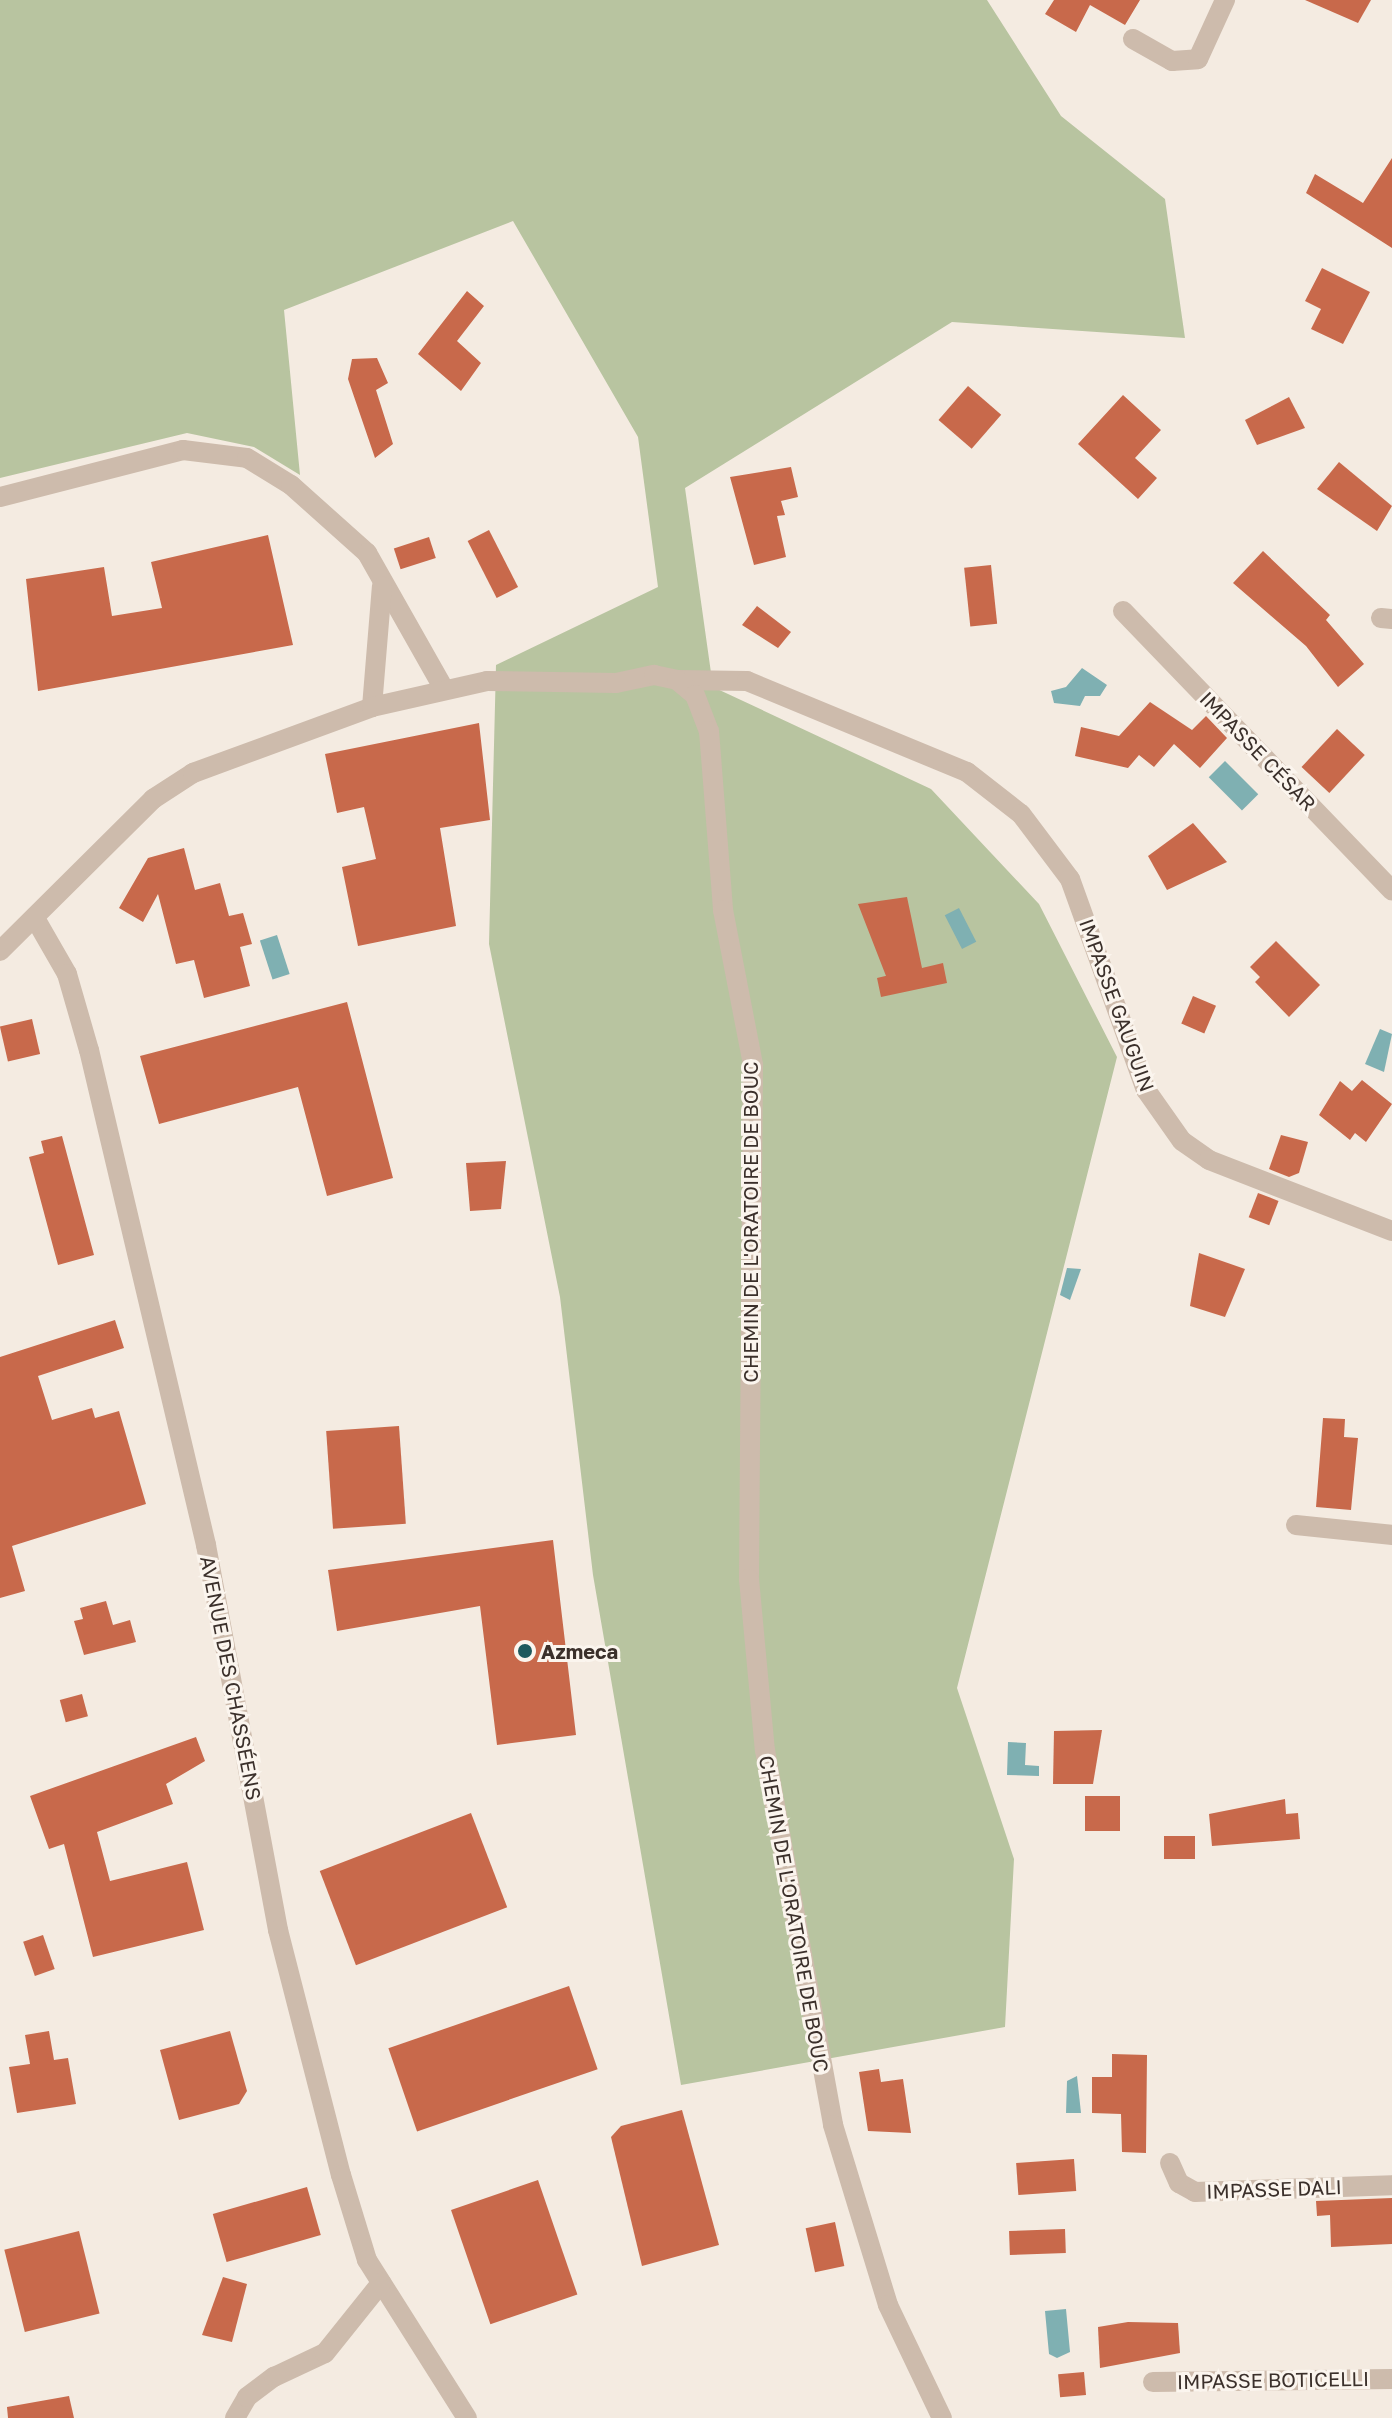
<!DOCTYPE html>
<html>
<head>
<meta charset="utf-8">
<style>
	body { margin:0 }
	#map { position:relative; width:1392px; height:2418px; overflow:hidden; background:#f4ebe1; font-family:"Golos Text",sans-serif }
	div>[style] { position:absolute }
	.green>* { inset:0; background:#b8c4a0 }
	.water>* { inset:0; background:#7fb0b2; transform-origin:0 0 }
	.building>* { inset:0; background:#c8694b; transform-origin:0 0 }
	.street>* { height:20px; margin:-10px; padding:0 10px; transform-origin:10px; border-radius:10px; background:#cdbbac }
	.dots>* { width:22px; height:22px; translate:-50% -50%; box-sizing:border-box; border:4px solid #fbf5ee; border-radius:50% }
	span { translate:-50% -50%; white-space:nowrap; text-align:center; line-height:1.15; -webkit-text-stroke:6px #fbf5ee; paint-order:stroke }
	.street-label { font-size:20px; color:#3b302b }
	.poi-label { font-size:20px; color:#3b302b; font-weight:700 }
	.left { translate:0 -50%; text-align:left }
</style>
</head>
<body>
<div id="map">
	<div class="green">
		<i style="clip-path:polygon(0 0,987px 0,1061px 116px,1165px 199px,1185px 338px,952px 322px,685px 488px,713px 687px,931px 789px,1039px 904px,1117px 1057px,957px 1688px,1014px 1859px,1005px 2027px,681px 2085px,593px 1575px,560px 1297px,489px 944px,496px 665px,658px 587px,638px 437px,513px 221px,284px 310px,300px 475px,254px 447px,187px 433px,0 478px)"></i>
	</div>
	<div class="water">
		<i style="clip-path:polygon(1082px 668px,1107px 685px,1100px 696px,1085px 696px,1080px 706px,1054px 703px,1051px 691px,1066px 687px)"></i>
		<i style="left:1225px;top:761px;width:47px;height:23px;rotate:45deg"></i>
		<i style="left:959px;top:908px;width:38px;height:16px;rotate:63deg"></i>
		<i style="left:277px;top:935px;width:41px;height:18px;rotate:72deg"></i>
		<i style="clip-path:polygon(1380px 1029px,1392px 1034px,1384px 1072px,1365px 1064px)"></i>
		<i style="clip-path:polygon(1067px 1268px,1081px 1269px,1070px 1300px,1060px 1295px)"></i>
		<i style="clip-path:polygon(1008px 1742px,1026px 1743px,1025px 1765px,1039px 1766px,1039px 1776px,1007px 1775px)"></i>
		<i style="clip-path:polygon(1077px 2076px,1081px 2113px,1066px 2113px,1067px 2081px)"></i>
		<i style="clip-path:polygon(1066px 2309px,1070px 2352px,1057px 2358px,1049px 2354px,1045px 2311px)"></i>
	</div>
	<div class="building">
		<i style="clip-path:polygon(1054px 0,1140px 0,1125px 25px,1090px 5px,1076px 32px,1045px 14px)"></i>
		<i style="clip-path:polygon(1305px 0,1371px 0,1358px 23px)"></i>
		<i style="clip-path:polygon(1392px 158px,1392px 248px,1306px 193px,1315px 174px,1363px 203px)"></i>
		<i style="clip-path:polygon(1322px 268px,1370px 292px,1343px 344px,1311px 329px,1321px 309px,1305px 301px)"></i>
		<i style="clip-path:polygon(467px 291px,484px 306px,457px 341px,481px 363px,461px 391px,418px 354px)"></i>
		<i style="clip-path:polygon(377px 358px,388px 383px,376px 390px,393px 444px,375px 458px,348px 379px,352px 359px)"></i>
		<i style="left:968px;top:386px;width:44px;height:45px;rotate:41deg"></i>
		<i style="clip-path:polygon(1123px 395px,1161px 430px,1135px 458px,1157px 478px,1138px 499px,1078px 444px)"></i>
		<i style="clip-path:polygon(1289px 397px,1305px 428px,1257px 445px,1245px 420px)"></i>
		<i style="clip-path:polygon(1339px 462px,1392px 506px,1377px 531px,1317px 489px)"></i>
		<i style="clip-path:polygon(791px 467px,798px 497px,781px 501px,785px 515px,777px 516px,786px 557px,754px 565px,730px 477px)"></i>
		<i style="left:489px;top:530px;width:64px;height:24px;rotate:63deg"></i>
		<i style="clip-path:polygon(268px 535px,293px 645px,38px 691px,26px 579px,104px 567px,112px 616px,162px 608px,151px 562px)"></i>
		<i style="left:429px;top:537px;width:22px;height:37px;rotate:72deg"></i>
		<i style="clip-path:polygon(1263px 551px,1330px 615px,1326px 620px,1364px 664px,1338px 687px,1306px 646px,1233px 583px)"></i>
		<i style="left:991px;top:565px;width:59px;height:27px;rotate:84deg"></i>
		<i style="clip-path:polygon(757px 606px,791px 632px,778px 648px,742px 625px)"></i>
		<i style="clip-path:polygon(1150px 702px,1192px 730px,1206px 716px,1227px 738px,1200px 768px,1174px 744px,1154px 767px,1139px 755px,1128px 768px,1075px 756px,1081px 727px,1119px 736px)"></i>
		<i style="clip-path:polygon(479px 723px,490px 820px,440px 828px,456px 926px,358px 946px,342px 867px,376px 859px,364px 807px,337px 813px,325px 754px)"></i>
		<i style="left:1337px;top:729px;width:38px;height:52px;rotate:43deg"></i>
		<i style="clip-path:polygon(1193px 823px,1227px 862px,1167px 890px,1148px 856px)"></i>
		<i style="clip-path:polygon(184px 848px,195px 890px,220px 883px,229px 916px,243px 913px,252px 944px,240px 947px,250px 986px,204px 998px,194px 960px,176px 964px,158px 894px,143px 922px,119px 908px,148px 858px)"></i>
		<i style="clip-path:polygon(907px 897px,922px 968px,943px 963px,947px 983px,881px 997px,877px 978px,898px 973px,886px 976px,858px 904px)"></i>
		<i style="clip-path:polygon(1276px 941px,1320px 985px,1289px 1017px,1255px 982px,1260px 977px,1250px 967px)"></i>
		<i style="left:1193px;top:996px;width:25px;height:30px;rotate:23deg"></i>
		<i style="clip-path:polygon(347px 1002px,393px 1178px,327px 1196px,298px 1087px,159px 1124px,140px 1056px)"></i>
		<i style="left:32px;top:1019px;width:36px;height:33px;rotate:77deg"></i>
		<i style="clip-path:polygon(1362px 1080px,1392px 1104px,1366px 1142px,1355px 1133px,1350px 1140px,1319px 1115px,1340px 1081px,1352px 1091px)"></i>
		<i style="clip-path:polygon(1281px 1135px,1308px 1142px,1299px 1173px,1289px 1177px,1269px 1169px)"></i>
		<i style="clip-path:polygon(62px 1136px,94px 1255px,58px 1265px,29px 1157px,44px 1153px,41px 1141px)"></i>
		<i style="clip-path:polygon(506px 1161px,501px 1209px,470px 1211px,466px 1163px)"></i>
		<i style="left:1258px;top:1193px;width:22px;height:26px;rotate:21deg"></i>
		<i style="clip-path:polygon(1199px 1253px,1245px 1269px,1225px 1317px,1190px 1306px)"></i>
		<i style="clip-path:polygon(115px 1320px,124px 1348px,38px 1376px,52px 1420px,92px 1408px,95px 1418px,119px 1411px,146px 1504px,12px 1546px,25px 1591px,0 1598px,0 1357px)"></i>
		<i style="clip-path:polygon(1323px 1418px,1345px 1419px,1344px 1437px,1358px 1438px,1351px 1510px,1316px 1507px)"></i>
		<i style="left:399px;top:1426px;width:98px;height:73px;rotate:86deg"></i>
		<i style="clip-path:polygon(553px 1540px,576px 1735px,497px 1745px,480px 1606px,337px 1631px,328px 1570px)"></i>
		<i style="clip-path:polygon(106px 1601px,113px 1625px,130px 1620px,136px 1642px,84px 1655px,74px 1621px,83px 1619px,80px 1608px)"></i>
		<i style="left:82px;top:1694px;width:23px;height:23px;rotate:75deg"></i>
		<i style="clip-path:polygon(1102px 1730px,1093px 1784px,1053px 1784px,1054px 1731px)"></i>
		<i style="clip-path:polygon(196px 1737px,205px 1761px,166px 1784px,173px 1804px,97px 1832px,110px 1881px,187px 1862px,204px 1930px,93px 1957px,64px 1844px,49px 1849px,30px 1796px)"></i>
		<i style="left:1085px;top:1796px;width:35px;height:35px"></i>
		<i style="clip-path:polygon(1285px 1799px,1286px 1814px,1298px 1813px,1300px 1839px,1212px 1846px,1209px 1814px)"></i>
		<i style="left:471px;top:1813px;width:101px;height:162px;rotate:69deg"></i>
		<i style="left:1195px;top:1836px;width:23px;height:31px;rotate:90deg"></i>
		<i style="left:43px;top:1935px;width:36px;height:21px;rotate:71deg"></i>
		<i style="left:569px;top:1986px;width:88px;height:191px;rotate:71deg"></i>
		<i style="clip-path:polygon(49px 2031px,54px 2060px,68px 2058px,76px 2104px,17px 2113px,9px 2067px,30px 2064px,25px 2035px)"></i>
		<i style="clip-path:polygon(230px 2031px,247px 2091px,239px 2104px,179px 2120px,160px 2050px)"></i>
		<i style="clip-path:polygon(1112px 2054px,1147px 2055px,1146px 2153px,1122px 2152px,1121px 2114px,1092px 2113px,1092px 2077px,1112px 2077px)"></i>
		<i style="clip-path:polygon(879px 2069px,881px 2082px,903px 2079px,911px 2133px,868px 2131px,859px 2072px)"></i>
		<i style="clip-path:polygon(682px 2110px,719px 2245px,642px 2266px,611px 2137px,621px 2126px)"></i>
		<i style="left:1074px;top:2159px;width:32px;height:58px;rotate:86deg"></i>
		<i style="left:538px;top:2180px;width:121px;height:92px;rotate:71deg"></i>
		<i style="left:307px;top:2187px;width:50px;height:98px;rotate:74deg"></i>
		<i style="clip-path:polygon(1392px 2198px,1392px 2244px,1331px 2247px,1330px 2215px,1317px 2216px,1316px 2201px)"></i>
		<i style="left:835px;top:2222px;width:45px;height:30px;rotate:78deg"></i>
		<i style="left:1065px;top:2229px;width:24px;height:56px;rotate:88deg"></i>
		<i style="left:79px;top:2231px;width:85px;height:77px;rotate:76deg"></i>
		<i style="clip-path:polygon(223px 2277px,247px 2284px,232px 2342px,202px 2335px)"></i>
		<i style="clip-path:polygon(1128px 2322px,1178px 2323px,1180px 2353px,1100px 2368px,1098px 2327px)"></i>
		<i style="left:1084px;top:2372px;width:23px;height:26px;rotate:85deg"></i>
		<i style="clip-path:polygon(69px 2396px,74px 2418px,8px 2418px,7px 2407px)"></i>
	</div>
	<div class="street">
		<i style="left:1133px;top:39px;width:45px;rotate:29.4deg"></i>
		<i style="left:1172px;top:61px;width:26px;rotate:-4deg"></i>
		<i style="left:1198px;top:59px;width:65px;rotate:-65.4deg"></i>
		<i style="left:0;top:497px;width:189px;rotate:-14.4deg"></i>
		<i style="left:183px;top:450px;width:64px;rotate:7.1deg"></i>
		<i style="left:247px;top:458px;width:52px;rotate:31.5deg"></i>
		<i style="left:291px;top:485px;width:102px;rotate:41.8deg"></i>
		<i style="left:367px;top:553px;width:156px;rotate:60.5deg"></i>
		<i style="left:1123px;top:611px;width:388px;rotate:46.1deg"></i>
		<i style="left:1381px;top:618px;width:11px;rotate:5deg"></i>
		<i style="left:677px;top:680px;width:70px;rotate:0.8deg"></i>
		<i style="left:747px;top:681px;width:238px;rotate:22.5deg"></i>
		<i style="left:967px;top:772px;width:68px;rotate:37.9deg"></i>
		<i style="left:1021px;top:814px;width:81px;rotate:53deg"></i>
		<i style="left:1070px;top:879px;width:224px;rotate:70.2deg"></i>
		<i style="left:1146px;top:1090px;width:62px;rotate:54.8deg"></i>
		<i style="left:1182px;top:1141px;width:33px;rotate:35deg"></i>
		<i style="left:1209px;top:1160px;width:196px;rotate:21.2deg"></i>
		<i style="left:372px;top:707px;width:121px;rotate:-85.3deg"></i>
		<i style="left:36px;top:920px;width:62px;rotate:60.1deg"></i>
		<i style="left:67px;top:974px;width:79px;rotate:73.9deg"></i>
		<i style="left:89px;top:1050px;width:509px;rotate:76.7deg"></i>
		<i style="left:206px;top:1545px;width:392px;rotate:79.4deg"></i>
		<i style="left:278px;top:1930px;width:253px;rotate:75.6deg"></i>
		<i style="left:341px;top:2175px;width:89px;rotate:73deg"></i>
		<i style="left:367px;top:2260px;width:187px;rotate:57.7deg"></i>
		<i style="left:0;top:951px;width:216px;rotate:-44.8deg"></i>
		<i style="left:153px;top:799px;width:48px;rotate:-33deg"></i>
		<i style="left:193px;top:773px;width:191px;rotate:-20.2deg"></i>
		<i style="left:372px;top:707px;width:118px;rotate:-12.7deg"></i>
		<i style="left:487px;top:681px;width:129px;rotate:0.9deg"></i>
		<i style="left:616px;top:683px;width:39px;rotate:-12deg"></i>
		<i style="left:654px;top:675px;width:24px;rotate:12deg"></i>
		<i style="left:677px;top:680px;width:23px;rotate:40deg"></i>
		<i style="left:695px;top:695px;width:39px;rotate:69deg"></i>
		<i style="left:709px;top:731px;width:180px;rotate:85.5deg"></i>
		<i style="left:723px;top:910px;width:158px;rotate:79deg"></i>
		<i style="left:753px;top:1065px;width:514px;rotate:90.45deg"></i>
		<i style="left:749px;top:1579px;width:172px;rotate:84.7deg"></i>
		<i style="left:765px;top:1750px;width:381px;rotate:79.7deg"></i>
		<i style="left:833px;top:2125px;width:188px;rotate:73deg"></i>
		<i style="left:888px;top:2305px;width:125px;rotate:64.5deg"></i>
		<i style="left:1296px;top:1525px;width:97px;rotate:5.9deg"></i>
		<i style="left:1170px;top:2163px;width:22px;rotate:66deg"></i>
		<i style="left:1179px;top:2183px;width:18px;rotate:29deg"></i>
		<i style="left:1195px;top:2192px;width:197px;rotate:-2deg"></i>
		<i style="left:1153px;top:2382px;width:239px;rotate:-0.7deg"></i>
		<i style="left:235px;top:2418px;width:24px;rotate:-60deg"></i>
		<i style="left:247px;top:2397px;width:34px;rotate:-37deg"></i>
		<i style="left:274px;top:2377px;width:56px;rotate:-25.2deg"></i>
		<i style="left:325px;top:2353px;width:90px;rotate:-51.3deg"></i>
	</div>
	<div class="dots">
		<i style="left:525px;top:1651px;background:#1f5a5e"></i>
	</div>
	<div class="street-label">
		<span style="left:1258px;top:751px;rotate:46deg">IMPASSE CÉSAR</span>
		<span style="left:1117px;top:1005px;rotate:70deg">IMPASSE GAUGUIN</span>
		<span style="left:750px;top:1222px;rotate:-90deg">CHEMIN DE L'ORATOIRE DE BOUC</span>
		<span style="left:231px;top:1678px;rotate:79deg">AVENUE DES CHASSÉENS</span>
		<span style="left:794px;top:1914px;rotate:80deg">CHEMIN DE L'ORATOIRE DE BOUC</span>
		<span style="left:1274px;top:2189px;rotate:-2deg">IMPASSE DALI</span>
		<span style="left:1273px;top:2380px;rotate:-1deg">IMPASSE BOTICELLI</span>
	</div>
	<div class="poi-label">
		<span class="left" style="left:541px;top:1651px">Azmeca</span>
	</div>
</div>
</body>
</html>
